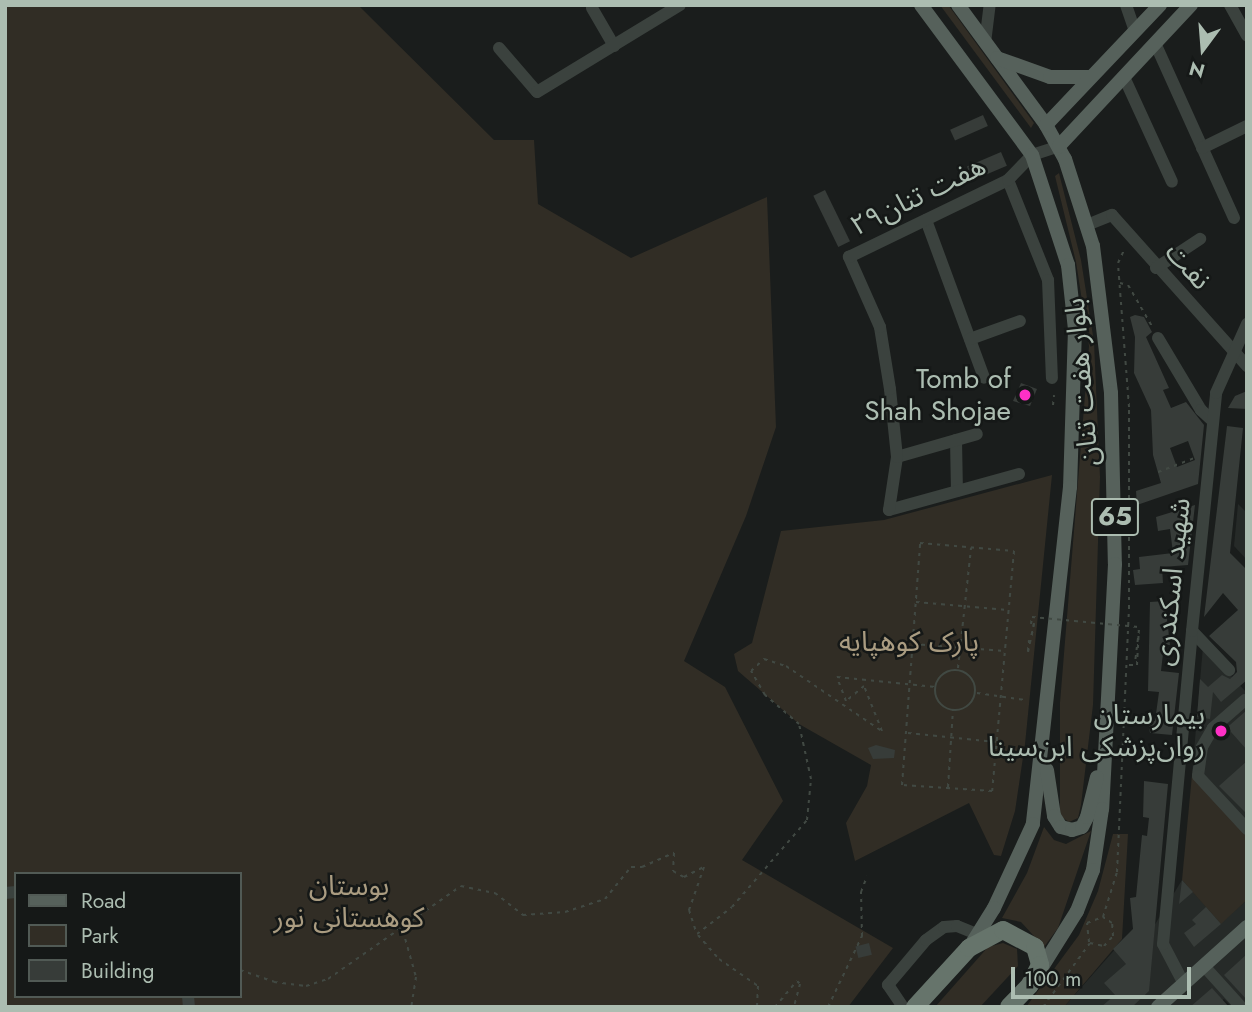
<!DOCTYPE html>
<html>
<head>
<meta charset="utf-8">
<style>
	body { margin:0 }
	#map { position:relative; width:1252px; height:1012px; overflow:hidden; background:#1a1d1c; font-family:Jost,"Noto Sans Arabic",sans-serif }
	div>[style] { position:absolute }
	.built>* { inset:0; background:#262a28 }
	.green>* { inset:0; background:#312d25 }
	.building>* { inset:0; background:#373c39; transform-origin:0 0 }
	.path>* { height:2px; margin-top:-1px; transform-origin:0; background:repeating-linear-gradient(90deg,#414943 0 3.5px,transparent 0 8.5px) }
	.path>.ring { margin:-1px; padding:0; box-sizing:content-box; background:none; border:2px solid #414943; border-radius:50% }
	.minor>* { height:12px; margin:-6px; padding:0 6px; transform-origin:6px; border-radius:6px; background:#3b423e }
	.major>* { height:14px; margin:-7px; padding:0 7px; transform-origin:7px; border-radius:7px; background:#56615b }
	.highway>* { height:18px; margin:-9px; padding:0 9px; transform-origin:9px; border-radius:9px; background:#66746b }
	.path-bridge>* { height:2px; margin-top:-1px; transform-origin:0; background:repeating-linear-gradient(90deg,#414943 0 3.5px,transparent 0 8.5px) }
	.dots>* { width:19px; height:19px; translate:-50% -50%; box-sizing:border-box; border:4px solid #151817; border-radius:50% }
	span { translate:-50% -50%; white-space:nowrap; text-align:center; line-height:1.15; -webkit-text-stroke:5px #151817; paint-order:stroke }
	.shield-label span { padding:2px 5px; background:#151817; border:2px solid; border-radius:5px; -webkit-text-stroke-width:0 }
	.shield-label { font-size:26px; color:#acbdb1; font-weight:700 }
	.street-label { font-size:28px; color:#acbdb1 }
	.poi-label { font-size:28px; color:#acbdb1 }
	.right { translate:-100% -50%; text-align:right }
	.park-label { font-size:28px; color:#aa9c81 }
	.frame { position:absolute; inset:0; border:7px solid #acbdb1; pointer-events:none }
	.legend { position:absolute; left:14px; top:872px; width:228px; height:126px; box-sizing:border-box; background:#151817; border:2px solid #515a55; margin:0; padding:9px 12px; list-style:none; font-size:21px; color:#acbdb1 }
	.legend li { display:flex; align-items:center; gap:14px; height:35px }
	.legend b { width:35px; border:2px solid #515a55 }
	.north { position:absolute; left:1168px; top:14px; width:70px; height:70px; -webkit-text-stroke:5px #151817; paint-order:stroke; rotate:196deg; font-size:19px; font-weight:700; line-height:28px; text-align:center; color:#acbdb1 }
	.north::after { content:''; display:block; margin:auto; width:24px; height:32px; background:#acbdb1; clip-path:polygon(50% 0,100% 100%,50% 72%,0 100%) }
	.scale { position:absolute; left:1011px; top:967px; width:180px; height:32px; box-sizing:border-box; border:4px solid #acbdb1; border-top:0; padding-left:9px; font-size:21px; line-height:24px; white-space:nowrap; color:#acbdb1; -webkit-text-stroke:5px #151817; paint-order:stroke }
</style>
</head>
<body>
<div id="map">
	<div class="built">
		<i style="clip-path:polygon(1238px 504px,1247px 513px,1247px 560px,1234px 546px)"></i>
		<i style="clip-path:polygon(1203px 646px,1247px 693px,1247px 834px,1192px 775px)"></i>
		<i style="clip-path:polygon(1182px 880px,1221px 923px,1247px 900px,1247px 1007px,1232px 1007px,1224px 999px,1214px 1007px,1064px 1007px,1133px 929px,1154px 926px)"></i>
	</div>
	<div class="green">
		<i style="clip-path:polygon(evenodd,5px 5px,358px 5px,494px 140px,534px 140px,538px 204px,631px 258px,767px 197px,776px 427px,746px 516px,684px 661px,725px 687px,783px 801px,742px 860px,893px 948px,848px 1007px,5px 1007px,5px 5px,16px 874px,240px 874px,240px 996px,16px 996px,16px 874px)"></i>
		<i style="clip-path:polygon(940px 5px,949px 6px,1034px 123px,1031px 128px)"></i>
		<i style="clip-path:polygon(1059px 173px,1081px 260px,1094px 342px,1100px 477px,1093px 705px,1081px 805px,1078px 818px,1069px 822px,1060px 816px,1060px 703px,1089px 346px,1076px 262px,1055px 176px)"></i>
		<i style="clip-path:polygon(1052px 475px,1025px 744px,1015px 811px,1001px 856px,994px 855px,969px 803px,855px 861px,846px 823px,867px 786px,871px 765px,799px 724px,738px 671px,734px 654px,752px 643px,781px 531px,884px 520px)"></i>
		<i style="clip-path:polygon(1192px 775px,1247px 834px,1247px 900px,1221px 924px,1182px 880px)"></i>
		<i style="clip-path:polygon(1044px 827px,1054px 840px,1066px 844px,1091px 831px,1058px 928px,1044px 947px,1021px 922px,1002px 918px,1027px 873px)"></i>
		<i style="clip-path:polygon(1113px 834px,1128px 834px,1122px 939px,1064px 1007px,1026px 1007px,1079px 935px,1098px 891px)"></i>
		<i style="clip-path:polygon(1003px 943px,1017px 949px,1018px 966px,980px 1007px,935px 1007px,988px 947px)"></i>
	</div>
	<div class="building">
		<i style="left:983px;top:115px;width:12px;height:36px;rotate:66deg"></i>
		<i style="left:1001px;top:152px;width:15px;height:37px;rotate:67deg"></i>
		<i style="left:825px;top:190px;width:57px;height:13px;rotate:64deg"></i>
		<i style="clip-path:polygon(evenodd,1135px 315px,1144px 317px,1152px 332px,1146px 337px,1169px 388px,1163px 390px,1171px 408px,1186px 402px,1204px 425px,1198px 484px,1137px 505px,1136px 491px,1161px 483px,1153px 455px,1151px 410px,1134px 373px,1135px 337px,1130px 317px,1135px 315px,1188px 441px,1195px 460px,1177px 467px,1170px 448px,1188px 441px)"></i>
		<i style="clip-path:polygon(1021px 383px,1037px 389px,1030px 406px,1013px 401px)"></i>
		<i style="clip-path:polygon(1247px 391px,1247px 409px,1228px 408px,1235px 396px)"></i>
		<i style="clip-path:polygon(1227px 426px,1243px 428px,1230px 553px,1247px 570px,1247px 680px,1221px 702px,1213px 692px,1210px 719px,1197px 717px,1200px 679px,1208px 687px,1222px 675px,1230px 679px,1237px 672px,1236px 662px,1209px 636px,1238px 610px,1223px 593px,1204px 617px)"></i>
		<i style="clip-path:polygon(1195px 505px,1188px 565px,1162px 567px,1163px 583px,1135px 585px,1133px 570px,1140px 569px,1139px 557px,1173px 553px,1170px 529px,1158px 531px,1156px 517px)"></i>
		<i style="clip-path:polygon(1165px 601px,1170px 645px,1164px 645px,1161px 671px,1179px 673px,1172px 735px,1150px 733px,1148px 721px,1155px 721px,1159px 692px,1148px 691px,1150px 602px)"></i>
		<i style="clip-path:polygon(1247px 710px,1247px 750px,1231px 732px,1227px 735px,1223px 731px)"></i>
		<i style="clip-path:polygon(876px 745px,895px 750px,894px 758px,873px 759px,868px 748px)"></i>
		<i style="clip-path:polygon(1247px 761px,1247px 814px,1219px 786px)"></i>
		<i style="clip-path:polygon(1144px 781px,1168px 784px,1149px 991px,1132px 1007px,1101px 1007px,1115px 995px,1104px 983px,1126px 964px,1113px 949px,1133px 929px,1130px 898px,1136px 897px,1142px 835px,1147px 836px,1149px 818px,1143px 817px)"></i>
		<i style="clip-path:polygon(1182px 880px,1193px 892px,1179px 904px)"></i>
		<i style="clip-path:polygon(1206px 907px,1221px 924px,1194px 947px,1184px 933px,1196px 924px,1192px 920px)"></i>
		<i style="left:869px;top:943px;width:12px;height:14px;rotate:76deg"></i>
		<i style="clip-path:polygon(1247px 954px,1247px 1000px,1224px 975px)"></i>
		<i style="clip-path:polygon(1212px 988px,1229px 1007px,1190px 1007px)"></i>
	</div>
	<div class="path">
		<i style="left:1120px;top:283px;width:8px;rotate:14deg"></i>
		<i style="left:1128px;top:285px;width:50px;rotate:59.8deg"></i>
		<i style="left:1053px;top:405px;width:10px;rotate:-84deg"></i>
		<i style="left:1158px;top:472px;width:40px;rotate:-21deg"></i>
		<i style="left:920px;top:543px;width:94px;rotate:4.9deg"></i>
		<i style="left:1014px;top:551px;width:241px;rotate:95.2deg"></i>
		<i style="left:992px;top:791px;width:90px;rotate:-176.2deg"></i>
		<i style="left:902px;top:785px;width:243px;rotate:-85.7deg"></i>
		<i style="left:916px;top:602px;width:92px;rotate:5deg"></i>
		<i style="left:1031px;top:624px;width:7px;rotate:-82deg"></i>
		<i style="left:913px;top:644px;width:92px;rotate:4.4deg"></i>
		<i style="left:1028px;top:651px;width:11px;rotate:-85deg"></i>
		<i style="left:1028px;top:652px;width:30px;rotate:-78deg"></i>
		<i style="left:1034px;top:623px;width:15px;rotate:101deg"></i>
		<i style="left:1129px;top:665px;width:8px"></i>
		<i style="left:1137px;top:665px;width:35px;rotate:-87deg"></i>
		<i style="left:1139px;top:630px;width:34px;rotate:97deg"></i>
		<i style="left:958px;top:668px;width:121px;rotate:-83.8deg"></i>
		<i class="ring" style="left:935px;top:670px;width:38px;height:38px"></i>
		<i style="left:977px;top:693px;width:49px;rotate:8.3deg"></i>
		<i style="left:882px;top:731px;width:48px;rotate:-111.8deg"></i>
		<i style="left:864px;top:686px;width:23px;rotate:140deg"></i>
		<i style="left:846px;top:701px;width:26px;rotate:-111deg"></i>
		<i style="left:837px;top:677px;width:99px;rotate:5.8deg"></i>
		<i style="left:908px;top:733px;width:88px;rotate:5.8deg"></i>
		<i style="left:948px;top:787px;width:77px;rotate:-86.3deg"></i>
		<i style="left:403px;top:931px;width:48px;rotate:74.2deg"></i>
		<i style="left:416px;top:977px;width:30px;rotate:99deg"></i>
		<i style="left:698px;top:935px;width:32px;rotate:49deg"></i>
		<i style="left:719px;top:959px;width:47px;rotate:34.7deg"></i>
		<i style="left:758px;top:986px;width:21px;rotate:93deg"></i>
		<i style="left:1089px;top:942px;width:19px;rotate:-96deg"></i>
		<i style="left:1087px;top:923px;width:17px;rotate:-21deg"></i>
		<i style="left:240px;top:970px;width:36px;rotate:19deg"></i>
		<i style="left:274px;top:982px;width:32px;rotate:7deg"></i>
		<i style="left:306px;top:986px;width:23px;rotate:-18deg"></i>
		<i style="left:328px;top:979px;width:162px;rotate:-35deg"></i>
		<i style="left:461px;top:886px;width:35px;rotate:12deg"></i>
		<i style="left:495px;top:893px;width:36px;rotate:38deg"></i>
		<i style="left:523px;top:915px;width:42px;rotate:-4.1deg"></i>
		<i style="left:565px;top:912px;width:42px;rotate:-18deg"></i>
		<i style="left:605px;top:899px;width:41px;rotate:-50.9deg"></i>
		<i style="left:631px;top:867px;width:11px"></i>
		<i style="left:642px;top:867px;width:35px;rotate:-24deg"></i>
		<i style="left:674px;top:853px;width:18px;rotate:93deg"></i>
		<i style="left:673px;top:871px;width:13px;rotate:29deg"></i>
		<i style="left:684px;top:877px;width:22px;rotate:-27deg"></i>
		<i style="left:704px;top:867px;width:46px;rotate:109.2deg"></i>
		<i style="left:689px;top:910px;width:25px;rotate:72deg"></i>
		<i style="left:697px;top:934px;width:44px;rotate:-37.6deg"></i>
		<i style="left:732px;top:907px;width:115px;rotate:-49.2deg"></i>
		<i style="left:807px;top:820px;width:41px;rotate:-84.4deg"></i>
		<i style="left:811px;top:779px;width:56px;rotate:-102.3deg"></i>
		<i style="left:799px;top:724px;width:45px;rotate:-139.5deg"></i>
		<i style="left:765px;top:695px;width:28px;rotate:-120deg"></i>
		<i style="left:751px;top:671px;width:18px;rotate:-43deg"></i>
		<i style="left:764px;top:659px;width:23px;rotate:18deg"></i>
		<i style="left:786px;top:666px;width:117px;rotate:34.2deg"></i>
		<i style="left:775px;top:1007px;width:34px;rotate:-50deg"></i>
		<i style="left:797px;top:981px;width:4px;rotate:45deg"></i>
		<i style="left:800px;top:984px;width:24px;rotate:105deg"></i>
		<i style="left:828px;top:1007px;width:79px;rotate:-64.4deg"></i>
		<i style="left:862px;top:936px;width:44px;rotate:-91.3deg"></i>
		<i style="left:861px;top:892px;width:17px;rotate:-69deg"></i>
		<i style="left:1043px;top:1007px;width:79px;rotate:-53.7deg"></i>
		<i style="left:1090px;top:943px;width:14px;rotate:12deg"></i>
		<i style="left:1104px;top:946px;width:13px;rotate:-48deg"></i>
		<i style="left:1113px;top:936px;width:13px;rotate:-94deg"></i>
		<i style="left:1112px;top:923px;width:11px;rotate:-146deg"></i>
		<i style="left:1103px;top:917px;width:47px;rotate:-72.7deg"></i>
		<i style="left:1117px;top:872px;width:263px;rotate:-87.4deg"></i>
		<i style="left:1129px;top:609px;width:202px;rotate:-90deg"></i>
		<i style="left:1129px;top:407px;width:144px;rotate:-94.4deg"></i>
		<i style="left:1118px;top:263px;width:14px;rotate:-65deg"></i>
	</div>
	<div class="minor">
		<i style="left:1126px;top:5px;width:28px;rotate:71deg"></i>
		<i style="left:1230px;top:5px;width:35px;rotate:61deg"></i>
		<i style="left:592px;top:8px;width:44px;rotate:59.9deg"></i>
		<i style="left:985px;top:43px;width:38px;rotate:-83deg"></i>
		<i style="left:1155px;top:43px;width:192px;rotate:65.7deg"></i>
		<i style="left:499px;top:48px;width:58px;rotate:49.2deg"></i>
		<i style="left:537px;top:92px;width:167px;rotate:-31.3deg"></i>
		<i style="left:1124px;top:77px;width:115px;rotate:65.4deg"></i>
		<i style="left:1202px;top:148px;width:50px;rotate:-26.1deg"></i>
		<i style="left:1008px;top:180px;width:108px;rotate:68.2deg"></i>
		<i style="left:1048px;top:280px;width:98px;rotate:87.7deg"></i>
		<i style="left:926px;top:220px;width:168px;rotate:69.8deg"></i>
		<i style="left:1087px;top:225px;width:27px;rotate:-22deg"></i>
		<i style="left:1112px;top:215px;width:203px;rotate:48.2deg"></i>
		<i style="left:1156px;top:268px;width:53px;rotate:-33.4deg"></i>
		<i style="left:1158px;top:338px;width:84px;rotate:59.2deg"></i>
		<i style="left:1201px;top:410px;width:16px;rotate:43deg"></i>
		<i style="left:970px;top:339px;width:53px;rotate:-19.8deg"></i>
		<i style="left:956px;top:440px;width:51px;rotate:88.9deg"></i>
		<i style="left:897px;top:457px;width:83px;rotate:-16deg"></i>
		<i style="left:1019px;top:474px;width:135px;rotate:164.5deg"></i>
		<i style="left:889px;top:510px;width:54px;rotate:-81.4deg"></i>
		<i style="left:897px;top:457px;width:68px;rotate:-95.9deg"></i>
		<i style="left:890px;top:389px;width:63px;rotate:-99.2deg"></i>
		<i style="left:880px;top:327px;width:77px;rotate:-113.9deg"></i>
		<i style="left:849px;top:257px;width:177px;rotate:-25.8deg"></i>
		<i style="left:1008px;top:180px;width:35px;rotate:-46deg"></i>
		<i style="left:1032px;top:155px;width:28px;rotate:-18deg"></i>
		<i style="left:1192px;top:631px;width:54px;rotate:46.5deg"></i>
		<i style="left:1245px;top:700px;width:43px;rotate:138.8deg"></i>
		<i style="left:1213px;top:728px;width:22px;rotate:120deg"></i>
		<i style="left:1202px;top:747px;width:29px;rotate:98deg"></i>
		<i style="left:1198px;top:776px;width:72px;rotate:47.2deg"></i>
		<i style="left:5px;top:893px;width:11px;rotate:-5deg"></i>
		<i style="left:1204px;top:966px;width:55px;rotate:47.9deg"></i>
		<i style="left:1184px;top:984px;width:45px;rotate:-117.7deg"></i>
		<i style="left:1163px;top:944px;width:314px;rotate:-84.7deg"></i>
		<i style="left:1192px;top:631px;width:239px;rotate:-84.2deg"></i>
		<i style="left:1216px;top:393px;width:76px;rotate:-65.8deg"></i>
		<i style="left:188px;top:996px;width:11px;rotate:85deg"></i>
		<i style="left:903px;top:1007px;width:27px;rotate:-124deg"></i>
		<i style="left:888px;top:985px;width:59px;rotate:-49.8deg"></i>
		<i style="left:926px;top:940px;width:22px;rotate:-36deg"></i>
		<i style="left:944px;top:927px;width:13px;rotate:-4deg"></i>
		<i style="left:957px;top:926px;width:22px;rotate:22deg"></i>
	</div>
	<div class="major">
		<i style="left:921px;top:5px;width:187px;rotate:53.5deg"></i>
		<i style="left:1032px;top:155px;width:116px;rotate:71.9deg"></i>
		<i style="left:1068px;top:265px;width:64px;rotate:83.8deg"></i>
		<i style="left:1075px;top:329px;width:158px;rotate:91.8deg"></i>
		<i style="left:1070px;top:487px;width:339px;rotate:96.3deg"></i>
		<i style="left:1033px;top:824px;width:93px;rotate:114.9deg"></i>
		<i style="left:994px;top:908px;width:47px;rotate:122deg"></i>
		<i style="left:958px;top:5px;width:149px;rotate:53.7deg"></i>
		<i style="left:1046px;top:125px;width:39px;rotate:61deg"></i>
		<i style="left:1065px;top:159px;width:91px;rotate:72.2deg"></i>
		<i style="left:1093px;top:246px;width:148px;rotate:83deg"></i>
		<i style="left:1111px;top:393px;width:171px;rotate:88.7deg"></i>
		<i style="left:1115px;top:564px;width:245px;rotate:93deg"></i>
		<i style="left:1102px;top:809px;width:62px;rotate:98.4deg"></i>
		<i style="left:1093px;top:870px;width:44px;rotate:111.3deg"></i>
		<i style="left:1077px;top:911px;width:75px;rotate:122deg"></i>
		<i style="left:997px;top:58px;width:56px;rotate:19.7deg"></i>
		<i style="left:1050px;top:77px;width:40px"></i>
		<i style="left:1046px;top:125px;width:166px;rotate:-46.5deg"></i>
		<i style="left:1059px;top:146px;width:193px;rotate:-46.9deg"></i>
		<i style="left:1047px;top:770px;width:47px;rotate:81.3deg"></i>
		<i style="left:1054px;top:816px;width:13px;rotate:58deg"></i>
		<i style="left:1061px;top:827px;width:11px;rotate:15deg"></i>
		<i style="left:1072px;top:830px;width:10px;rotate:-17deg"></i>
		<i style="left:1082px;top:827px;width:11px;rotate:-63deg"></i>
		<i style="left:1087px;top:817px;width:41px;rotate:-76deg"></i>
		<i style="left:1158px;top:1007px;width:120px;rotate:-42deg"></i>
	</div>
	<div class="highway">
		<i style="left:915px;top:1007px;width:80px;rotate:-47.5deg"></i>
		<i style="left:969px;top:948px;width:38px;rotate:-28deg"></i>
		<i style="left:1003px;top:930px;width:36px;rotate:28deg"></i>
		<i style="left:1035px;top:947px;width:19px;rotate:74deg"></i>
		<i style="left:1040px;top:965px;width:22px;rotate:117deg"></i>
		<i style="left:1030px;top:985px;width:30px;rotate:134deg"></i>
	</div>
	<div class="path-bridge">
		<i style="left:1032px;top:617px;width:107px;rotate:5.3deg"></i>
	</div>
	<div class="dots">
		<i style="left:1025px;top:395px;background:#ff30c6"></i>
		<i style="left:1221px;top:731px;background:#ff30c6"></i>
	</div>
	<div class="shield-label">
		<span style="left:1115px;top:517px">65</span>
	</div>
	<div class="street-label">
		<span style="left:918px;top:196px;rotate:-26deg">هفت تنان۲۹</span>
		<span style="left:1188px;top:266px;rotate:48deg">نفت</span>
		<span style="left:1082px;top:382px;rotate:-95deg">بلوار هفت تنان</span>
		<span style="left:1172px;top:582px;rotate:-84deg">شهید اسکندری</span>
	</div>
	<div class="poi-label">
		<span class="right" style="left:1011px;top:395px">Tomb of<br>Shah Shojae</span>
		<span class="right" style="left:1205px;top:731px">بیمارستان<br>روان‌پزشکی ابن‌سینا</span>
	</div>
	<div class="park-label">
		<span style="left:909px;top:642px">پارک کوهپایه</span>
		<span style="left:349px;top:902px">بوستان<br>کوهستانی نور</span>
	</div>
	<div class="frame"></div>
	<ul class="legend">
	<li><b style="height:9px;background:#56615b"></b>Road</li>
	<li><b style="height:19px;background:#312d25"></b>Park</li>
	<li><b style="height:19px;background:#373c39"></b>Building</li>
	</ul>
	<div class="north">N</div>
	<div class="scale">100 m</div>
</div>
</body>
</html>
